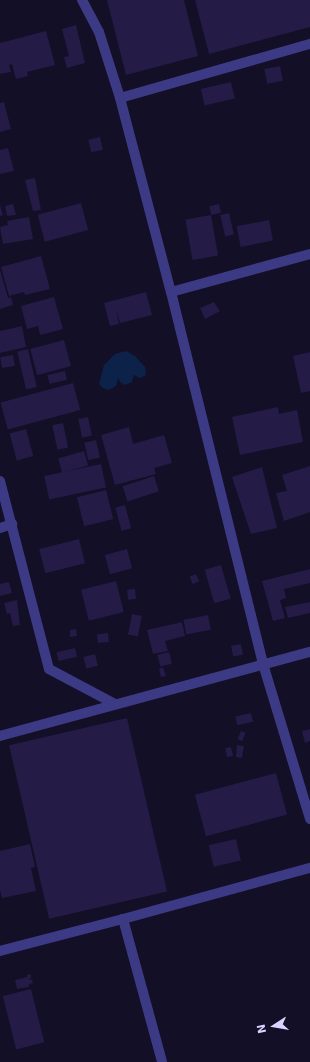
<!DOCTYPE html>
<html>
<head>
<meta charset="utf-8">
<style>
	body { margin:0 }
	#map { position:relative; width:310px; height:1062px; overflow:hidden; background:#130f26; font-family:"DejaVu Sans",sans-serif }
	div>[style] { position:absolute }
	.water>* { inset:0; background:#0c2248 }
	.building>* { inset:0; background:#241b47; transform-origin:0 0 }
	.minor>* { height:10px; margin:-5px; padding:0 5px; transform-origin:5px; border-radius:5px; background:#3d3a85 }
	span { translate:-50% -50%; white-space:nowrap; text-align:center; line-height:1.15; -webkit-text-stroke:3.5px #130f26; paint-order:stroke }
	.north { position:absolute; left:254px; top:1006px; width:40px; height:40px; -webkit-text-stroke:3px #130f26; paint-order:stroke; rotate:258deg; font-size:11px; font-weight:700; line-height:16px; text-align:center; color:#d9d4ff }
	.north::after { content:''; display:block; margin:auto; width:14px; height:18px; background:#d9d4ff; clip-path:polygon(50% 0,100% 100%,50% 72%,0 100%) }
</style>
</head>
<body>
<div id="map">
	<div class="water">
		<i style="clip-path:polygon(126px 351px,135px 356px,145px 367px,146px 375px,140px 378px,134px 375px,132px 382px,125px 385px,121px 383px,118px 378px,116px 386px,109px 390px,103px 388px,99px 384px,104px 365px,115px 354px)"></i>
	</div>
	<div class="building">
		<i style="clip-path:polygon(107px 0,184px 0,198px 56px,126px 75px)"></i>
		<i style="clip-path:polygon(195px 0,310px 0,310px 27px,209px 54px)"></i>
		<i style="clip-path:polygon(76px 25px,85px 63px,67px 68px,64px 57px,69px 56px,62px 29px)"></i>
		<i style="clip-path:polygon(46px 31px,55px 65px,27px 72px,28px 76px,16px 79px,12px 64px,9px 65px,11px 72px,0 74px,0 43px)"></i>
		<i style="left:280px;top:66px;width:15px;height:16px;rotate:79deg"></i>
		<i style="left:231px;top:82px;width:17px;height:31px;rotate:77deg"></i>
		<i style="clip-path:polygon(4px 102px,11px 129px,0 132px,0 103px)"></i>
		<i style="left:100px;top:137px;width:13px;height:12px;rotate:77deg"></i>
		<i style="clip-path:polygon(8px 148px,14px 171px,0 174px,0 150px)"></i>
		<i style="clip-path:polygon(35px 178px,41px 210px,33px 211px,25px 180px)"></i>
		<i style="left:81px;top:203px;width:28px;height:45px;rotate:75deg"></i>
		<i style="clip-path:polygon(13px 204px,16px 215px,7px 216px,5px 206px)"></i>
		<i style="left:219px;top:204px;width:9px;height:10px;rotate:77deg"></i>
		<i style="clip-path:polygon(0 205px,3px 215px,0 216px)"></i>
		<i style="left:229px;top:213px;width:22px;height:9px;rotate:77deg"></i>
		<i style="left:211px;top:215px;width:41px;height:26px;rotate:80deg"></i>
		<i style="clip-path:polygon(29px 217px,33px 239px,3px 244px,0 227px,8px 225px,7px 221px)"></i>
		<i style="left:269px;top:220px;width:21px;height:33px;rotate:79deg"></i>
		<i style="clip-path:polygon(41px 256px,50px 289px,25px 295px,24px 292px,9px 296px,1px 267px)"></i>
		<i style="clip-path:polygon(0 270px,8px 298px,11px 297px,13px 305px,0 309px)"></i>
		<i style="clip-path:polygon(146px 292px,152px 315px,120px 323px,116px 309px,119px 324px,110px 326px,104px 303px)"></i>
		<i style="clip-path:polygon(54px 297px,63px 329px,40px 335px,38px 326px,27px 329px,21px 306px)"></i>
		<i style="clip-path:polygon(214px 302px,220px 311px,205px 319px,200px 308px)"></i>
		<i style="clip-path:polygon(22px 326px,26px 347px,0 353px,0 331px)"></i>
		<i style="left:64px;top:340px;width:27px;height:35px;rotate:75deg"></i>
		<i style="left:28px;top:349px;width:39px;height:11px;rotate:77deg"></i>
		<i style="clip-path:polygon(310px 352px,310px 391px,301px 393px,293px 356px)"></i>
		<i style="left:13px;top:355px;width:11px;height:13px;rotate:80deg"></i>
		<i style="left:65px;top:371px;width:9px;height:18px;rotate:77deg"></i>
		<i style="left:73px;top:383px;width:28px;height:75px;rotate:75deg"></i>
		<i style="clip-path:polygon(278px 407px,279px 414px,297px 410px,303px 442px,240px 455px,232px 417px)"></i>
		<i style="left:88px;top:417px;width:19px;height:10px;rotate:78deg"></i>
		<i style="left:63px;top:423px;width:25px;height:11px;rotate:78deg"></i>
		<i style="clip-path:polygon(129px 427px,133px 444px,164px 435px,172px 463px,154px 468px,156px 474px,115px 485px,101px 435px)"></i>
		<i style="left:26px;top:429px;width:28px;height:17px;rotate:75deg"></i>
		<i style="left:96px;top:440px;width:18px;height:12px;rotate:77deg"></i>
		<i style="left:84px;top:451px;width:15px;height:27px;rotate:74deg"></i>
		<i style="left:101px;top:464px;width:24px;height:58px;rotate:78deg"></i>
		<i style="clip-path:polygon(310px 466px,310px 512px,284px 521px,276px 493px,287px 491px,282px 475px)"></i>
		<i style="clip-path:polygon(262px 467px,277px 528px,251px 534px,232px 477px)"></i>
		<i style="left:154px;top:476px;width:16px;height:33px;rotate:72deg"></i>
		<i style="left:106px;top:490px;width:30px;height:30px;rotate:76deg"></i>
		<i style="left:125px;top:505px;width:24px;height:10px;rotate:75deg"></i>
		<i style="left:79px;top:539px;width:25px;height:41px;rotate:76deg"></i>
		<i style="left:127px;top:549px;width:20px;height:23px;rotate:75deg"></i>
		<i style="left:221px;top:565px;width:35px;height:17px;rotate:74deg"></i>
		<i style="clip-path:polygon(310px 569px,310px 583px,284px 589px,286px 598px,280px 600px,285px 618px,273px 621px,262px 581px)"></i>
		<i style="left:196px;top:574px;width:8px;height:7px;rotate:67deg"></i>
		<i style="left:116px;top:581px;width:32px;height:36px;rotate:76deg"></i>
		<i style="clip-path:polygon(9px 582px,12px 593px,0 596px,0 584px)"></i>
		<i style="left:135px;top:589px;width:10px;height:8px;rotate:84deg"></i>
		<i style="clip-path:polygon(17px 600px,20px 625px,13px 626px,10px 613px,7px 614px,4px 603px)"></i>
		<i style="clip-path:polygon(310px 602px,310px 613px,288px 618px,285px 607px)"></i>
		<i style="left:132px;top:614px;width:10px;height:21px;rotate:11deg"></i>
		<i style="left:208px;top:615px;width:15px;height:25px;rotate:79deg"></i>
		<i style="clip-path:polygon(182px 622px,185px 636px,165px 641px,168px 651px,153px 654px,147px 630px)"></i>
		<i style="clip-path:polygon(76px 629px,77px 636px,70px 637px,70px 630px)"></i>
		<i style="left:108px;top:633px;width:9px;height:11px;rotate:84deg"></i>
		<i style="left:241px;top:644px;width:11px;height:10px;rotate:80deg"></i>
		<i style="left:75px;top:648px;width:9px;height:19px;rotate:77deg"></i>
		<i style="left:169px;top:652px;width:12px;height:12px;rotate:76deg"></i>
		<i style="left:95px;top:654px;width:12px;height:12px;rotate:76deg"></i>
		<i style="clip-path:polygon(163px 667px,166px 676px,161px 677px,159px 669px)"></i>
		<i style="left:251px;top:713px;width:9px;height:16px;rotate:77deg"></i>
		<i style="left:127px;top:718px;width:178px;height:121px;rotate:77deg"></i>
		<i style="clip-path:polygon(310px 729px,310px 741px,305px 743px,302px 731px)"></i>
		<i style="left:241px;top:731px;width:5px;height:9px;rotate:22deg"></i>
		<i style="clip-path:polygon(237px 745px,244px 746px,242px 758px,236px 757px)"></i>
		<i style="left:231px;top:747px;width:9px;height:6px;rotate:77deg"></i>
		<i style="left:276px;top:773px;width:43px;height:84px;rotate:75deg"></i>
		<i style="left:236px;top:839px;width:22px;height:28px;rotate:77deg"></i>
		<i style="clip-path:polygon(30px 844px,35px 867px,31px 868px,36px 891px,2px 898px,0 890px,0 851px)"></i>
		<i style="clip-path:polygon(31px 974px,31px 978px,28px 979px,32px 980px,33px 983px,29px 984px,29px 987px,17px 989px,15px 980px,27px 977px,27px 975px)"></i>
		<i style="left:31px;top:989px;width:55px;height:29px;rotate:76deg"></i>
	</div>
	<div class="minor">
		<i style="left:82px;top:0;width:36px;rotate:62deg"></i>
		<i style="left:99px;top:32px;width:69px;rotate:72.3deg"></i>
		<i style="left:120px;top:98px;width:201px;rotate:75.3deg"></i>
		<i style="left:171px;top:292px;width:383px;rotate:76.1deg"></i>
		<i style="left:263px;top:664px;width:162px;rotate:73.1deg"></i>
		<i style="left:120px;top:98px;width:198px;rotate:-15.9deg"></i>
		<i style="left:171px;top:292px;width:144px;rotate:-15.3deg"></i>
		<i style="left:0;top:481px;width:194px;rotate:75.4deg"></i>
		<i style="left:49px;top:669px;width:75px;rotate:27.9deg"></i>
		<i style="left:0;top:528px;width:13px;rotate:-18deg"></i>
		<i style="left:0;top:736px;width:321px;rotate:-15.2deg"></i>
		<i style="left:123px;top:919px;width:148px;rotate:74.7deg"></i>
		<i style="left:0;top:951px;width:127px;rotate:-14.6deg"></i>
		<i style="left:123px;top:919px;width:194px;rotate:-15.3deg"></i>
	</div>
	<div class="north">N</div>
</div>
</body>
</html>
